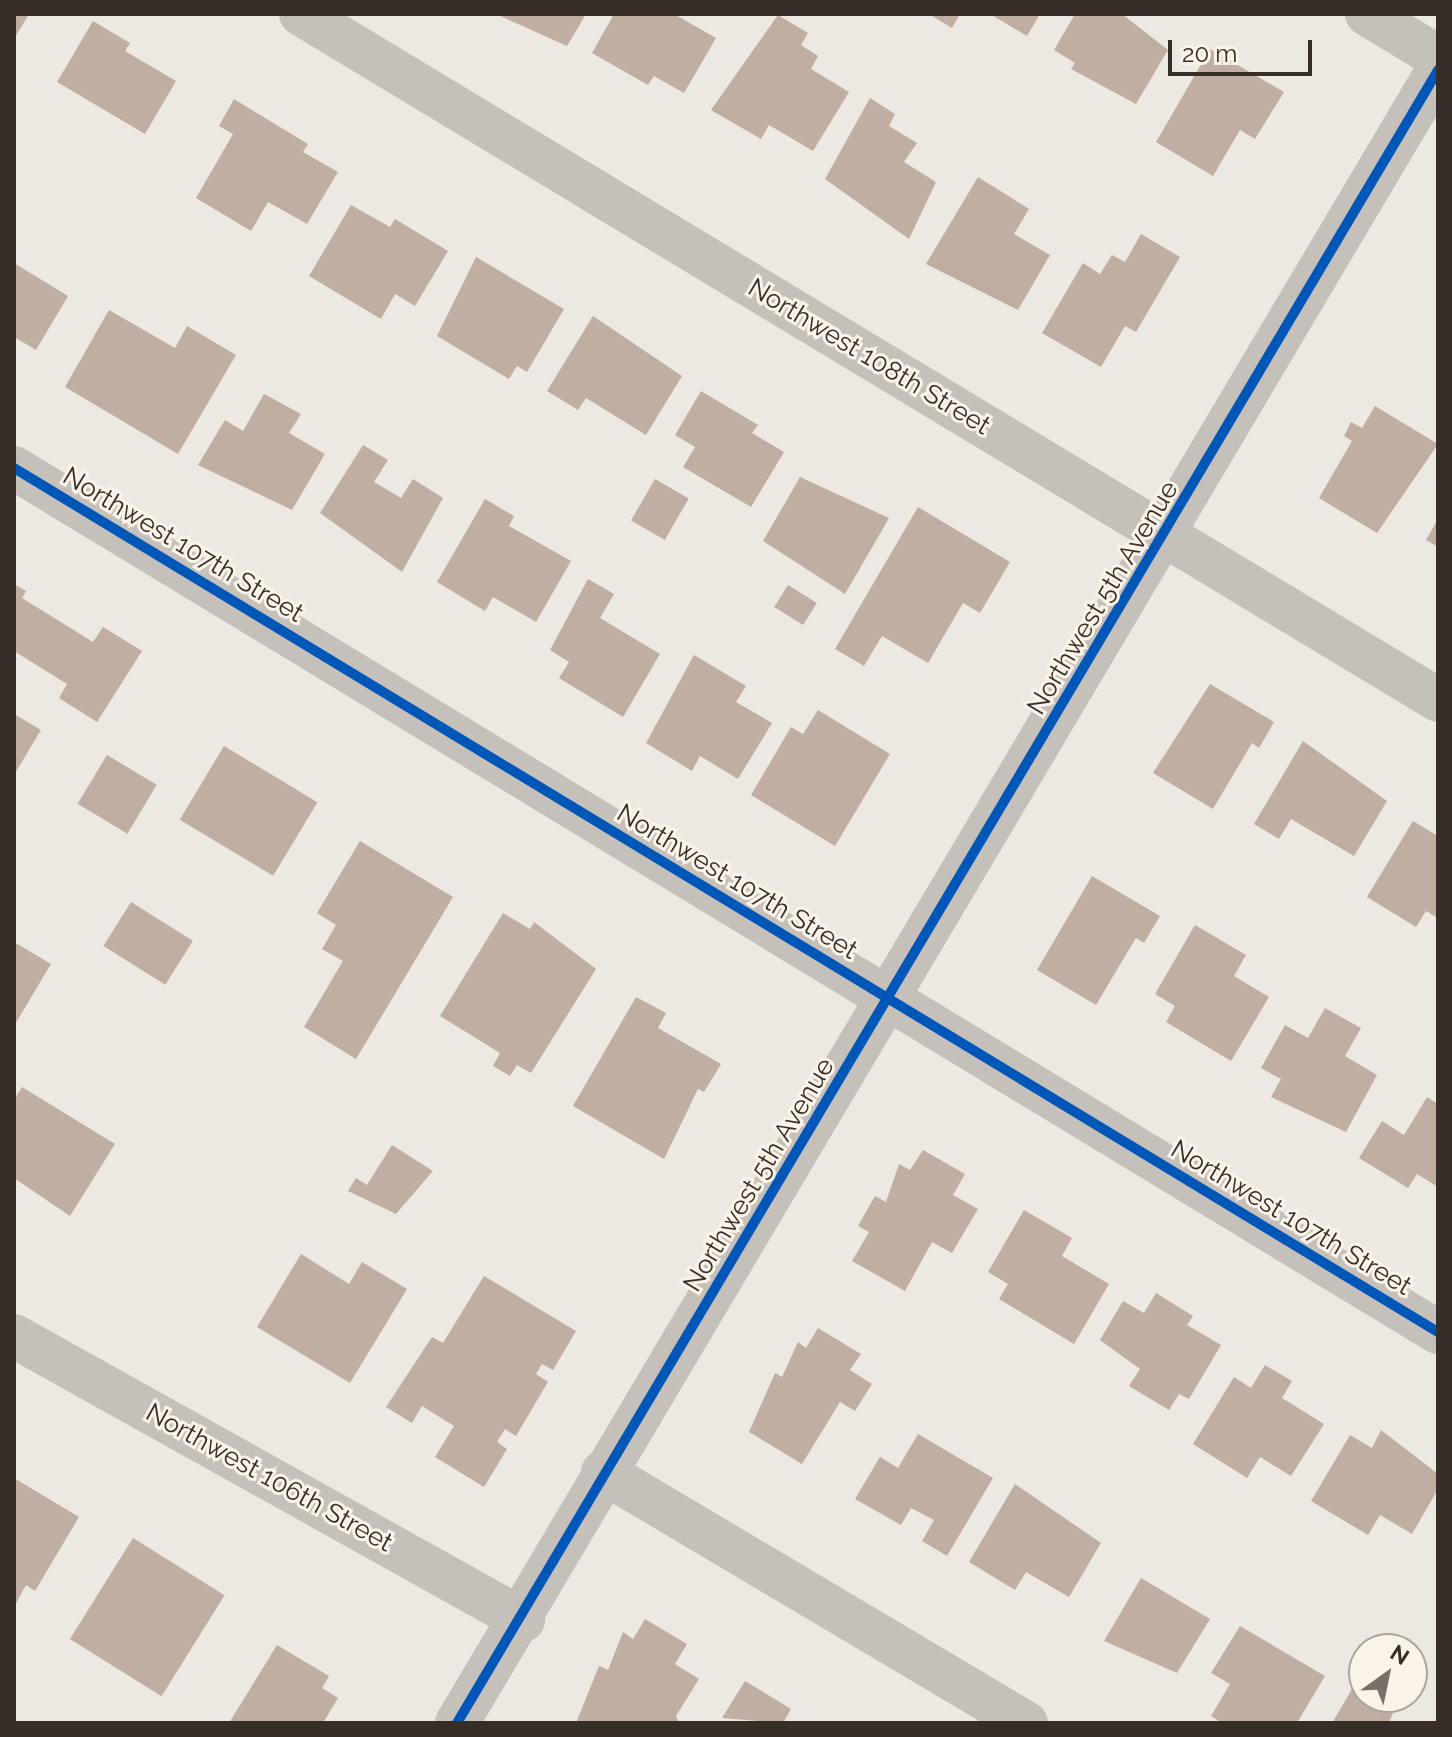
<!DOCTYPE html>
<html>
<head>
<meta charset="utf-8">
<style>
	body { margin:0 }
	#map { position:relative; width:1452px; height:1737px; overflow:hidden; background:#ede8e1; font-family:Raleway,sans-serif }
	div>[style] { position:absolute }
	.building>* { inset:0; background:#c0aea3; transform-origin:0 0 }
	.minor>* { height:44px; margin:-22px; padding:0 22px; transform-origin:22px; border-radius:22px; background:#c6c0ba }
	.cycleway>* { height:10px; margin:-5px; padding:0 5px; transform-origin:5px; border-radius:5px; background:#0057b8 }
	span { translate:-50% -50%; white-space:nowrap; text-align:center; line-height:1.15; -webkit-text-stroke:6px #faf3e9; paint-order:stroke }
	.street-label { font-size:26px; color:#372e28 }
	.frame { position:absolute; inset:0; border:16px solid #372e28; pointer-events:none }
	.north { position:absolute; left:1348px; top:1633px; width:80px; height:80px; box-sizing:border-box; background:#faf3e9; border:2px solid #aca49c; border-radius:50%; rotate:33deg; font-size:22px; font-weight:700; line-height:32px; text-align:center; color:#372e28 }
	.north::after { content:''; display:block; margin:auto; width:28px; height:36px; background:#776f69; clip-path:polygon(50% 0,100% 100%,50% 72%,0 100%) }
	.scale { position:absolute; left:1168px; top:40px; width:144px; height:36px; box-sizing:border-box; border:4px solid #372e28; border-top:0; padding-left:10px; font-size:24px; line-height:28px; white-space:nowrap; color:#372e28; -webkit-text-stroke:6px #faf3e9; paint-order:stroke }
</style>
</head>
<body>
<div id="map">
	<div class="building">
		<i style="clip-path:polygon(14px 14px,29px 14px,14px 39px)"></i>
		<i style="clip-path:polygon(496px 14px,586px 14px,567px 46px)"></i>
		<i style="clip-path:polygon(614px 14px,674px 14px,716px 38px,684px 93px,654px 76px,648px 85px,592px 53px)"></i>
		<i style="clip-path:polygon(929px 14px,960px 14px,952px 28px)"></i>
		<i style="clip-path:polygon(990px 14px,1040px 14px,1027px 36px)"></i>
		<i style="clip-path:polygon(1075px 14px,1122px 14px,1168px 50px,1136px 104px,1071px 69px,1075px 63px,1054px 50px)"></i>
		<i style="clip-path:polygon(778px 15px,808px 33px,801px 45px,818px 56px,811px 69px,849px 92px,813px 151px,769px 125px,761px 139px,711px 110px)"></i>
		<i style="clip-path:polygon(93px 21px,130px 43px,125px 51px,176px 81px,145px 134px,57px 82px)"></i>
		<i style="clip-path:polygon(1210px 49px,1284px 92px,1255px 139px,1240px 130px,1213px 176px,1156px 142px)"></i>
		<i style="clip-path:polygon(870px 98px,895px 114px,889px 126px,917px 143px,904px 162px,936px 182px,909px 239px,825px 179px)"></i>
		<i style="clip-path:polygon(234px 99px,308px 144px,303px 152px,338px 172px,307px 224px,268px 202px,251px 231px,196px 198px,233px 134px,219px 126px)"></i>
		<i style="clip-path:polygon(978px 177px,1029px 209px,1014px 234px,1050px 255px,1018px 310px,926px 264px)"></i>
		<i style="clip-path:polygon(351px 205px,390px 227px,395px 219px,448px 251px,415px 306px,395px 294px,381px 319px,309px 276px)"></i>
		<i style="clip-path:polygon(1141px 234px,1180px 257px,1136px 332px,1125px 326px,1101px 367px,1042px 333px,1083px 263px,1100px 274px,1112px 255px,1125px 262px)"></i>
		<i style="clip-path:polygon(476px 257px,564px 309px,527px 372px,517px 366px,509px 379px,437px 336px)"></i>
		<i style="clip-path:polygon(14px 263px,68px 296px,36px 350px,14px 337px)"></i>
		<i style="clip-path:polygon(109px 310px,175px 348px,187px 326px,236px 355px,178px 454px,65px 387px)"></i>
		<i style="clip-path:polygon(593px 316px,682px 376px,646px 435px,586px 398px,578px 410px,547px 391px)"></i>
		<i style="clip-path:polygon(701px 391px,758px 425px,752px 433px,784px 452px,751px 507px,683px 467px,695px 447px,675px 435px)"></i>
		<i style="clip-path:polygon(264px 394px,301px 414px,289px 433px,325px 454px,292px 510px,198px 465px,225px 420px,243px 431px)"></i>
		<i style="clip-path:polygon(1375px 406px,1438px 444px,1377px 533px,1319px 498px,1352px 441px,1344px 436px,1351px 422px,1362px 428px)"></i>
		<i style="clip-path:polygon(363px 445px,388px 460px,374px 482px,401px 498px,413px 479px,443px 498px,402px 572px,320px 513px)"></i>
		<i style="clip-path:polygon(800px 477px,889px 518px,845px 594px,763px 541px)"></i>
		<i style="left:655px;top:479px;width:39px;height:48px;rotate:30deg"></i>
		<i style="clip-path:polygon(485px 499px,514px 516px,509px 526px,571px 561px,536px 622px,493px 597px,485px 611px,437px 582px)"></i>
		<i style="clip-path:polygon(918px 507px,1010px 562px,980px 613px,963px 603px,928px 663px,882px 636px,864px 666px,835px 649px)"></i>
		<i style="clip-path:polygon(1438px 519px,1438px 547px,1426px 540px)"></i>
		<i style="clip-path:polygon(588px 579px,614px 594px,600px 618px,660px 654px,623px 717px,559px 678px,569px 662px,550px 650px)"></i>
		<i style="clip-path:polygon(14px 584px,26px 591px,22px 598px,93px 642px,103px 627px,142px 651px,97px 722px,59px 698px,67px 684px,14px 651px)"></i>
		<i style="left:788px;top:585px;width:34px;height:26px;rotate:32deg"></i>
		<i style="clip-path:polygon(694px 655px,746px 686px,736px 702px,772px 723px,738px 779px,700px 756px,692px 771px,646px 743px)"></i>
		<i style="clip-path:polygon(1210px 684px,1274px 722px,1259px 748px,1252px 743px,1213px 809px,1153px 773px)"></i>
		<i style="clip-path:polygon(818px 710px,890px 754px,835px 846px,751px 795px,791px 727px,803px 734px)"></i>
		<i style="clip-path:polygon(14px 714px,41px 730px,14px 775px)"></i>
		<i style="clip-path:polygon(1303px 741px,1387px 801px,1354px 856px,1291px 819px,1279px 839px,1254px 824px)"></i>
		<i style="left:224px;top:746px;width:109px;height:86px;rotate:31deg"></i>
		<i style="left:107px;top:755px;width:58px;height:57px;rotate:31deg"></i>
		<i style="clip-path:polygon(1413px 821px,1438px 836px,1438px 918px,1426px 911px,1416px 927px,1367px 897px)"></i>
		<i style="clip-path:polygon(360px 841px,453px 897px,356px 1059px,304px 1027px,343px 961px,322px 949px,336px 925px,317px 913px)"></i>
		<i style="clip-path:polygon(1092px 876px,1160px 916px,1144px 943px,1136px 938px,1096px 1005px,1037px 970px)"></i>
		<i style="left:131px;top:902px;width:73px;height:52px;rotate:32deg"></i>
		<i style="clip-path:polygon(503px 913px,530px 929px,534px 922px,596px 969px,531px 1073px,517px 1065px,510px 1076px,493px 1066px,500px 1053px,440px 1016px)"></i>
		<i style="clip-path:polygon(1195px 925px,1246px 955px,1234px 976px,1269px 997px,1231px 1061px,1166px 1022px,1175px 1006px,1155px 994px)"></i>
		<i style="clip-path:polygon(14px 942px,51px 964px,14px 1026px)"></i>
		<i style="clip-path:polygon(636px 997px,666px 1013px,658px 1028px,721px 1064px,704px 1092px,698px 1089px,664px 1159px,573px 1106px)"></i>
		<i style="clip-path:polygon(1325px 1008px,1361px 1028px,1345px 1056px,1377px 1075px,1346px 1132px,1271px 1097px,1281px 1079px,1261px 1068px,1285px 1025px,1308px 1038px)"></i>
		<i style="clip-path:polygon(22px 1087px,115px 1144px,70px 1216px,14px 1178px,14px 1100px)"></i>
		<i style="clip-path:polygon(1427px 1097px,1438px 1104px,1438px 1187px,1417px 1174px,1408px 1188px,1359px 1158px,1382px 1121px,1404px 1135px)"></i>
		<i style="clip-path:polygon(392px 1145px,433px 1171px,396px 1214px,348px 1191px,356px 1178px,367px 1185px)"></i>
		<i style="clip-path:polygon(923px 1150px,965px 1174px,953px 1195px,978px 1209px,952px 1253px,932px 1242px,905px 1291px,852px 1261px,869px 1232px,858px 1226px,875px 1196px,886px 1202px,899px 1164px,910px 1170px)"></i>
		<i style="clip-path:polygon(1024px 1210px,1072px 1238px,1062px 1256px,1109px 1284px,1074px 1344px,999px 1299px,1008px 1284px,988px 1272px)"></i>
		<i style="clip-path:polygon(301px 1254px,349px 1284px,362px 1262px,407px 1289px,350px 1383px,257px 1327px)"></i>
		<i style="clip-path:polygon(484px 1276px,576px 1331px,553px 1370px,542px 1364px,536px 1374px,548px 1382px,516px 1436px,505px 1429px,497px 1442px,507px 1449px,484px 1487px,435px 1457px,454px 1426px,422px 1406px,412px 1423px,386px 1407px,432px 1337px,443px 1343px)"></i>
		<i style="clip-path:polygon(1156px 1293px,1193px 1316px,1187px 1325px,1221px 1345px,1189px 1399px,1179px 1394px,1169px 1410px,1129px 1386px,1140px 1369px,1100px 1340px,1123px 1301px,1144px 1313px)"></i>
		<i style="clip-path:polygon(818px 1328px,861px 1354px,850px 1370px,872px 1384px,855px 1411px,840px 1402px,802px 1464px,749px 1432px,775px 1373px,782px 1377px,798px 1342px,806px 1348px)"></i>
		<i style="clip-path:polygon(1265px 1365px,1292px 1381px,1282px 1398px,1324px 1424px,1291px 1476px,1260px 1457px,1247px 1478px,1193px 1444px,1234px 1377px,1251px 1388px)"></i>
		<i style="clip-path:polygon(1381px 1430px,1438px 1474px,1438px 1489px,1412px 1534px,1380px 1515px,1368px 1535px,1311px 1501px,1350px 1435px,1372px 1448px)"></i>
		<i style="clip-path:polygon(918px 1434px,993px 1478px,947px 1556px,922px 1541px,934px 1520px,911px 1508px,901px 1525px,855px 1499px,880px 1457px,898px 1468px)"></i>
		<i style="clip-path:polygon(14px 1478px,79px 1517px,35px 1591px,26px 1585px,14px 1607px)"></i>
		<i style="clip-path:polygon(1015px 1484px,1101px 1543px,1069px 1597px,1026px 1572px,1015px 1590px,969px 1562px)"></i>
		<i style="left:133px;top:1538px;width:108px;height:119px;rotate:32deg"></i>
		<i style="clip-path:polygon(1141px 1578px,1210px 1619px,1177px 1673px,1104px 1641px)"></i>
		<i style="clip-path:polygon(645px 1619px,687px 1644px,675px 1664px,699px 1679px,676px 1716px,679px 1723px,576px 1723px,599px 1666px,608px 1670px,623px 1632px,633px 1639px)"></i>
		<i style="clip-path:polygon(1240px 1626px,1325px 1676px,1297px 1723px,1222px 1723px,1211px 1716px,1230px 1684px,1211px 1673px)"></i>
		<i style="clip-path:polygon(277px 1645px,329px 1676px,322px 1688px,338px 1698px,323px 1723px,229px 1723px)"></i>
		<i style="clip-path:polygon(745px 1681px,791px 1709px,783px 1723px,722px 1718px)"></i>
		<i style="clip-path:polygon(1355px 1684px,1364px 1697px,1399px 1697px,1389px 1723px,1332px 1723px)"></i>
	</div>
	<div class="minor">
		<i style="left:301px;top:14px;width:1328px;rotate:31.1deg"></i>
		<i style="left:1367px;top:14px;width:83px;rotate:31.2deg"></i>
		<i style="left:14px;top:468px;width:1666px;rotate:31.25deg"></i>
		<i style="left:14px;top:1336px;width:583px;rotate:29.16deg"></i>
		<i style="left:603px;top:1472px;width:492px;rotate:30.7deg"></i>
		<i style="left:457px;top:1723px;width:1922px;rotate:-59.31deg"></i>
	</div>
	<div class="cycleway">
		<i style="left:14px;top:468px;width:1666px;rotate:31.25deg"></i>
		<i style="left:457px;top:1723px;width:1922px;rotate:-59.31deg"></i>
	</div>
	<div class="street-label">
		<span style="left:869px;top:357px;rotate:31deg">Northwest 108th Street</span>
		<span style="left:183px;top:545px;rotate:31deg">Northwest 107th Street</span>
		<span style="left:1103px;top:598px;rotate:-59deg">Northwest 5th Avenue</span>
		<span style="left:737px;top:882px;rotate:31deg">Northwest 107th Street</span>
		<span style="left:759px;top:1175px;rotate:-59deg">Northwest 5th Avenue</span>
		<span style="left:1291px;top:1218px;rotate:31deg">Northwest 107th Street</span>
		<span style="left:269px;top:1478px;rotate:29deg">Northwest 106th Street</span>
	</div>
	<div class="frame"></div>
	<div class="north">N</div>
	<div class="scale">20 m</div>
</div>
</body>
</html>
